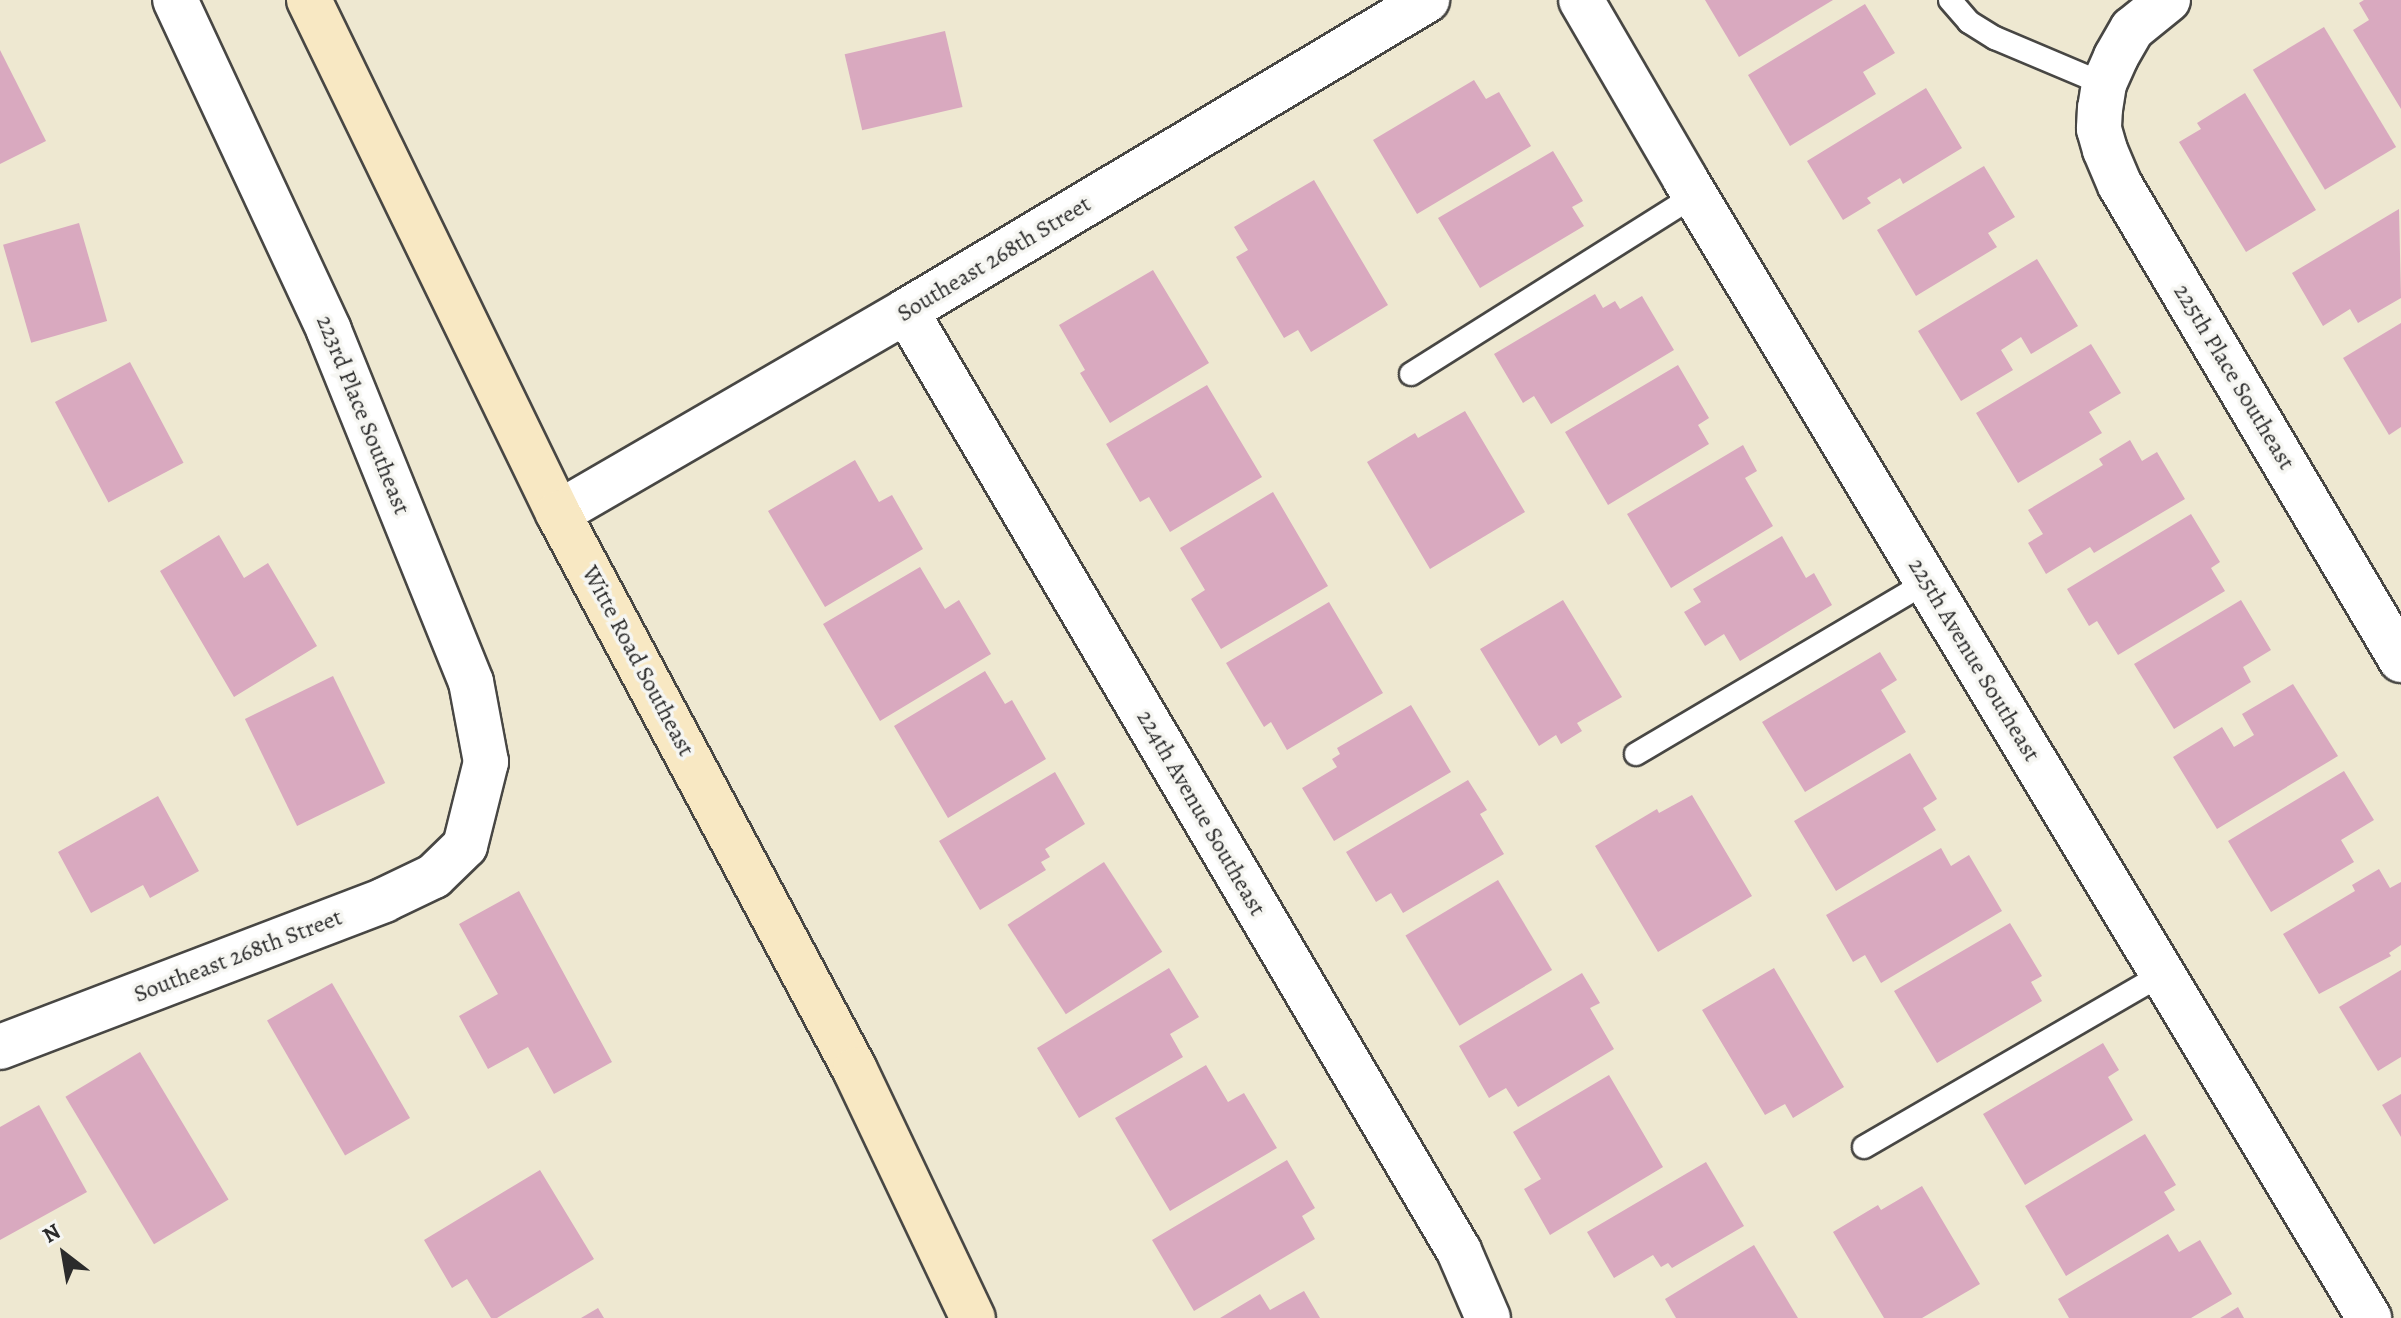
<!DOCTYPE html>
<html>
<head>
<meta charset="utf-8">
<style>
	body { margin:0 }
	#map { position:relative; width:2401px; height:1318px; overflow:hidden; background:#eee8d1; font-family:Alegreya,serif }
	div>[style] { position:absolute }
	.building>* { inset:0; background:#d9a9bf; transform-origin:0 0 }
	.roads { filter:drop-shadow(2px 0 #484744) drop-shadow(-2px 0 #484744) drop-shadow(0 2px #484744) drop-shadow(0 -2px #484744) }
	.lane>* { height:22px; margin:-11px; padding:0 11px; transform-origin:11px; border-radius:11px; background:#fff }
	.street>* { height:44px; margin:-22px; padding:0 22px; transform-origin:22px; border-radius:22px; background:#fff }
	.secondary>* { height:44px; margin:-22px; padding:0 22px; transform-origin:22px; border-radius:22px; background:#f8e8c3 }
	span { translate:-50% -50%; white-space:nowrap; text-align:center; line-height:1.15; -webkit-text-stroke:7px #f6f6f2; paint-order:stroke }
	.street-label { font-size:24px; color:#2b2b2b }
	.north { position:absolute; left:24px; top:1214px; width:80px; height:80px; -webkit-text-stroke:6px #f6f6f2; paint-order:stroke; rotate:329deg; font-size:22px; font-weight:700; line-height:32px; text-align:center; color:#2b2b2b }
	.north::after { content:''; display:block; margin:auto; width:28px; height:36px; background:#2b2b2b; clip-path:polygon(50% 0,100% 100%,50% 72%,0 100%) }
</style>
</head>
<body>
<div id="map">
	<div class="building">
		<i style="clip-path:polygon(1705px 0,1833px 0,1739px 57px)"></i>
		<i style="clip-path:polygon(2364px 0,2401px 0,2401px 109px,2353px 30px,2369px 20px,2359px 3px)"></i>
		<i style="clip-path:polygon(1865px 4px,1895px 53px,1863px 72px,1876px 94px,1790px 146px,1748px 75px)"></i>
		<i style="left:2324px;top:27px;width:140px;height:83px;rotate:59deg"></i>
		<i style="left:945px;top:31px;width:78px;height:103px;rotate:77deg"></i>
		<i style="clip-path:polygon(0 50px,46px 141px,0 164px)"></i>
		<i style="clip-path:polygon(1474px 80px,1486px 99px,1499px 92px,1531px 146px,1417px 214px,1373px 140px)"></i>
		<i style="clip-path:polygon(1926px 88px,1962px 148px,1903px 184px,1900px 178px,1867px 198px,1871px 203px,1843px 220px,1807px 161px)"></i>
		<i style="clip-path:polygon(2245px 93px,2316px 210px,2246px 252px,2179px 142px,2201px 129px,2197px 123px)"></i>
		<i style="clip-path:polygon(1553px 151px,1583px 201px,1572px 207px,1584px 226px,1480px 288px,1438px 218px)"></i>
		<i style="clip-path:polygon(1984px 166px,2015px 217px,1988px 233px,1997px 247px,1916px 296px,1877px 230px)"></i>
		<i style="clip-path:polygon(1314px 180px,1388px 305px,1311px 352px,1298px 330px,1284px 338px,1236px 257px,1248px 250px,1234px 227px)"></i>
		<i style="clip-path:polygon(2399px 209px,2401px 298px,2358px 323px,2350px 309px,2323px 326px,2292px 273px)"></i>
		<i style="left:79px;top:223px;width:102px;height:79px;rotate:74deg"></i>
		<i style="clip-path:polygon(2037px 259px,2078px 326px,2031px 354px,2021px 337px,2001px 350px,2013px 370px,1961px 401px,1918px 331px)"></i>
		<i style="clip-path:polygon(1153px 270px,1209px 363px,1110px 423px,1080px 373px,1085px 370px,1059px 325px)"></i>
		<i style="clip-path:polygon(1595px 294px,1603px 308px,1615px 301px,1620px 309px,1642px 296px,1674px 350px,1551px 424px,1534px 396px,1523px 403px,1494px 354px)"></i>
		<i style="clip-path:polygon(2401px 323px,2401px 427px,2389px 435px,2343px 358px)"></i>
		<i style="clip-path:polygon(2091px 344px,2121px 393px,2089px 412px,2102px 433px,2018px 483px,1976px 413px)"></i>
		<i style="left:130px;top:362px;width:114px;height:85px;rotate:62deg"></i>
		<i style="clip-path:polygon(1678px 365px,1709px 418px,1698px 425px,1709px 444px,1608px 505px,1565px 432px)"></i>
		<i style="clip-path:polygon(1207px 385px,1262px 477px,1170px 532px,1149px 497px,1140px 502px,1106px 444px)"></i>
		<i style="clip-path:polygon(1465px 411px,1525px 512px,1430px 569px,1367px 462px,1415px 433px,1418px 438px)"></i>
		<i style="clip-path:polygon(2130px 440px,2142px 461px,2157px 452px,2185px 499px,2094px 553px,2090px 547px,2046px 574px,2028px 543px,2043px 534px,2028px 510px,2103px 465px,2099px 459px)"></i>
		<i style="clip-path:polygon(1743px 445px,1757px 471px,1745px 478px,1773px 526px,1671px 588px,1627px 514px)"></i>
		<i style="clip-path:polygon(855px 460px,879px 502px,892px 495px,923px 549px,825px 607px,768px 511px)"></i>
		<i style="clip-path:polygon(1273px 492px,1328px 586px,1221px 649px,1191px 599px,1205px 590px,1180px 548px)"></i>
		<i style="clip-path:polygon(2191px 514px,2220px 562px,2211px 568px,2225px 591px,2118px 655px,2097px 621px,2089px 626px,2067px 589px)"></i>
		<i style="clip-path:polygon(219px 535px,244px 578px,268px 563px,317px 646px,234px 697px,160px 571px)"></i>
		<i style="clip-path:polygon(1782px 536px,1806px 578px,1814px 573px,1832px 605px,1740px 661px,1724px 634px,1705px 646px,1684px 612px,1701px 602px,1693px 589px)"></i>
		<i style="clip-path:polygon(920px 567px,945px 609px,959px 600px,991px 654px,880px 721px,823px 624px)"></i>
		<i style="clip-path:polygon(1563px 600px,1622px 697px,1577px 723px,1582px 731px,1561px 744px,1556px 735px,1539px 746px,1480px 649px)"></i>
		<i style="clip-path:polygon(2241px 600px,2271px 650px,2243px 667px,2251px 682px,2174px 729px,2134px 664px)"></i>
		<i style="clip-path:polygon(1329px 602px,1383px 693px,1287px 750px,1271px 722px,1264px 727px,1226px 663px)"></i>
		<i style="clip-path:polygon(1880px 652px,1897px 680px,1881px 690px,1906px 732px,1805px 792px,1762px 722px)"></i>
		<i style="clip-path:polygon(985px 671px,1005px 704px,1012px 700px,1046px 759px,948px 818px,894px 726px)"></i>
		<i style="left:333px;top:676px;width:119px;height:98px;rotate:64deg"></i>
		<i style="clip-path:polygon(2293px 684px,2338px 756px,2217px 829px,2173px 757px,2222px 727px,2234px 747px,2254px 735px,2242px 714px)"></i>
		<i style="clip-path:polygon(1411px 705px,1451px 772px,1334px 841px,1302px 788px,1337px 767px,1332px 759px,1340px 754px,1337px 748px)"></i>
		<i style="clip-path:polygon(1910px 753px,1937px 799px,1923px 808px,1936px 830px,1836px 891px,1794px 821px)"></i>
		<i style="clip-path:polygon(2344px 771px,2374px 820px,2341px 840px,2354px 862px,2271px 912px,2228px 841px)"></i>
		<i style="clip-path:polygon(1055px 772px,1085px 824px,1045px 849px,1050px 857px,1041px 862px,1046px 870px,980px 910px,939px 841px)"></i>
		<i style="clip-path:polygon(1468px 780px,1487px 810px,1480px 814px,1504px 854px,1403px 913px,1391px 893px,1376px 902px,1346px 852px)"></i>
		<i style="clip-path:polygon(1692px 795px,1752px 896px,1658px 952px,1595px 846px,1657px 809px,1659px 813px)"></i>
		<i style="clip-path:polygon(158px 796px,199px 871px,150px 898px,143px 885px,91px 913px,58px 852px)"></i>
		<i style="clip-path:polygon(1941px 848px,1951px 866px,1969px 855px,2002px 911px,1881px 983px,1865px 955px,1853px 962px,1826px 915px)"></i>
		<i style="left:1104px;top:862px;width:107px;height:115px;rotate:57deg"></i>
		<i style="clip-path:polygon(2379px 869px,2390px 888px,2401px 882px,2401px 945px,2389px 953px,2391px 956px,2319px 994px,2283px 934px,2355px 891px,2352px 885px)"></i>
		<i style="left:1498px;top:880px;width:105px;height:108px;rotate:59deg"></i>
		<i style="clip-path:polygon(519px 891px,612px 1062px,554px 1094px,528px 1047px,488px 1069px,459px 1016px,498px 994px,459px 924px)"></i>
		<i style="clip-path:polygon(2010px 923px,2042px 976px,2031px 982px,2042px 1001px,1937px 1063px,1894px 991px)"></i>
		<i style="clip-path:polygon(1169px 968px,1199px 1017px,1170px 1034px,1183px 1057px,1079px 1118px,1037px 1048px)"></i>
		<i style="clip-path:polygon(1774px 968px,1844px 1087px,1793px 1118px,1785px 1104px,1765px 1115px,1702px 1010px)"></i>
		<i style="clip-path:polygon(2401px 970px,2401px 1057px,2378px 1071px,2339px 1007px)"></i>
		<i style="clip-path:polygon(1582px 973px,1600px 1003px,1590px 1008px,1614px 1049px,1518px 1107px,1506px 1088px,1489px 1098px,1459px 1046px)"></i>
		<i style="left:332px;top:983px;width:156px;height:75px;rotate:60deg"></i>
		<i style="clip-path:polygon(2103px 1043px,2119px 1070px,2108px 1077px,2133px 1120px,2025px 1185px,1983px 1114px)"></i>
		<i style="left:140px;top:1052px;width:172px;height:87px;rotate:59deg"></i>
		<i style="clip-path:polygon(1206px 1065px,1228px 1102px,1244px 1093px,1277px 1148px,1170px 1211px,1115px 1118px)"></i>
		<i style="clip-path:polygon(1609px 1075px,1663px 1167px,1550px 1235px,1524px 1189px,1541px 1179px,1513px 1132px)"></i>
		<i style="clip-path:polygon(2401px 1094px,2401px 1137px,2382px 1105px)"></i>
		<i style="clip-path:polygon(39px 1105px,87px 1192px,0 1240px,0 1127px)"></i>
		<i style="clip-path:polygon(2145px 1134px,2176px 1185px,2164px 1192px,2175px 1210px,2066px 1276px,2025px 1206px)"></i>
		<i style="clip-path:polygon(1287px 1160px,1315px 1208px,1302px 1216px,1315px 1239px,1194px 1311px,1152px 1240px)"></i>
		<i style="clip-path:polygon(1706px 1162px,1744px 1226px,1672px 1268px,1668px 1263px,1661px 1267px,1653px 1255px,1614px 1278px,1587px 1232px)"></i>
		<i style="clip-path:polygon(540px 1170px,594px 1259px,497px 1318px,491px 1318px,467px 1279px,452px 1288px,424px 1240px)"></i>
		<i style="clip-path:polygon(1922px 1186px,1980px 1284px,1922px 1318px,1884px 1318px,1833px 1232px,1878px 1205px,1881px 1210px)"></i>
		<i style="clip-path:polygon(2168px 1234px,2179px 1252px,2200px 1240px,2232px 1294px,2191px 1318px,2069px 1318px,2058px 1299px)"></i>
		<i style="clip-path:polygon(1754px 1245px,1798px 1318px,1676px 1318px,1665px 1299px)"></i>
		<i style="clip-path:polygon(1304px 1291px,1320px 1318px,1220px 1318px,1260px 1294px,1270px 1310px)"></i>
		<i style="clip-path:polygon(2238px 1307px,2244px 1318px,2220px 1318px)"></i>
		<i style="clip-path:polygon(598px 1308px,604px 1318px,581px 1318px)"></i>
	</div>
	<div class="roads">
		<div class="lane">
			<i style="left:1950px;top:0;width:29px;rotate:49deg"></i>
			<i style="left:1969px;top:22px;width:31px;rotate:32deg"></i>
			<i style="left:1995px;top:38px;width:118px;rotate:22.9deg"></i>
			<i style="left:1411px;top:374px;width:336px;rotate:-32.2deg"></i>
			<i style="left:1636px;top:754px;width:338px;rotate:-30.6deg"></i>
			<i style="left:1864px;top:1147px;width:345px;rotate:-30.1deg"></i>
		</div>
		<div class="street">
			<i style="left:1581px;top:0;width:207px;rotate:59.8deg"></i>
			<i style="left:1685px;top:179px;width:1329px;rotate:59.01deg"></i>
			<i style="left:2168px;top:0;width:46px;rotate:141.1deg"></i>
			<i style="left:2132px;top:29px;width:32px;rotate:120deg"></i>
			<i style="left:2116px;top:57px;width:30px;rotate:114deg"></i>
			<i style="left:2104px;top:84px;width:24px;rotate:99deg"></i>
			<i style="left:2100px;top:108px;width:21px;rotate:93deg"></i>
			<i style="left:2099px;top:129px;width:22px;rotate:74deg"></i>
			<i style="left:2105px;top:150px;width:38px;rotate:67deg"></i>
			<i style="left:2120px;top:185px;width:552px;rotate:59.39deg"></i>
			<i style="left:906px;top:311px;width:1091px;rotate:59.53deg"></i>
			<i style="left:1459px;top:1251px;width:73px;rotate:66.6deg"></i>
			<i style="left:558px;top:513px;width:402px;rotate:-30.1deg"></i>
			<i style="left:906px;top:311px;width:607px;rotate:-30.83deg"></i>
			<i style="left:0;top:1047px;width:411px;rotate:-20.9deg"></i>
			<i style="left:384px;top:900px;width:55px;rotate:-25.6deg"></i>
			<i style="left:434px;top:876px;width:43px;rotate:-44.1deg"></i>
			<i style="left:465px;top:846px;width:87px;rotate:-76deg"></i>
			<i style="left:486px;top:762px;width:81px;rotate:-100.6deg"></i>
			<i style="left:471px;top:682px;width:380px;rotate:-112deg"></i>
			<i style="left:329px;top:330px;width:364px;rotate:-115deg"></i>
		</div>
		<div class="secondary">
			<i style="left:309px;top:0;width:570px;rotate:64.11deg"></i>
			<i style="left:558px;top:513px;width:631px;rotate:61.93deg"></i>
			<i style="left:855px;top:1070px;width:275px;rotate:64.6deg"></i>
		</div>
	</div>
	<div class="street-label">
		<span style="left:994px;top:259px;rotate:-31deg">Southeast 268th Street</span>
		<span style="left:2234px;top:377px;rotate:59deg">225th Place Southeast</span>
		<span style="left:363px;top:415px;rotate:68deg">223rd Place Southeast</span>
		<span style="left:1974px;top:660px;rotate:59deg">225th Avenue Southeast</span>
		<span style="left:638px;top:661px;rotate:62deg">Witte Road Southeast</span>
		<span style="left:1201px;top:813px;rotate:60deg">224th Avenue Southeast</span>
		<span style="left:238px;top:956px;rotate:-21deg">Southeast 268th Street</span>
	</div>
	<div class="north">N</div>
</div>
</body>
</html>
